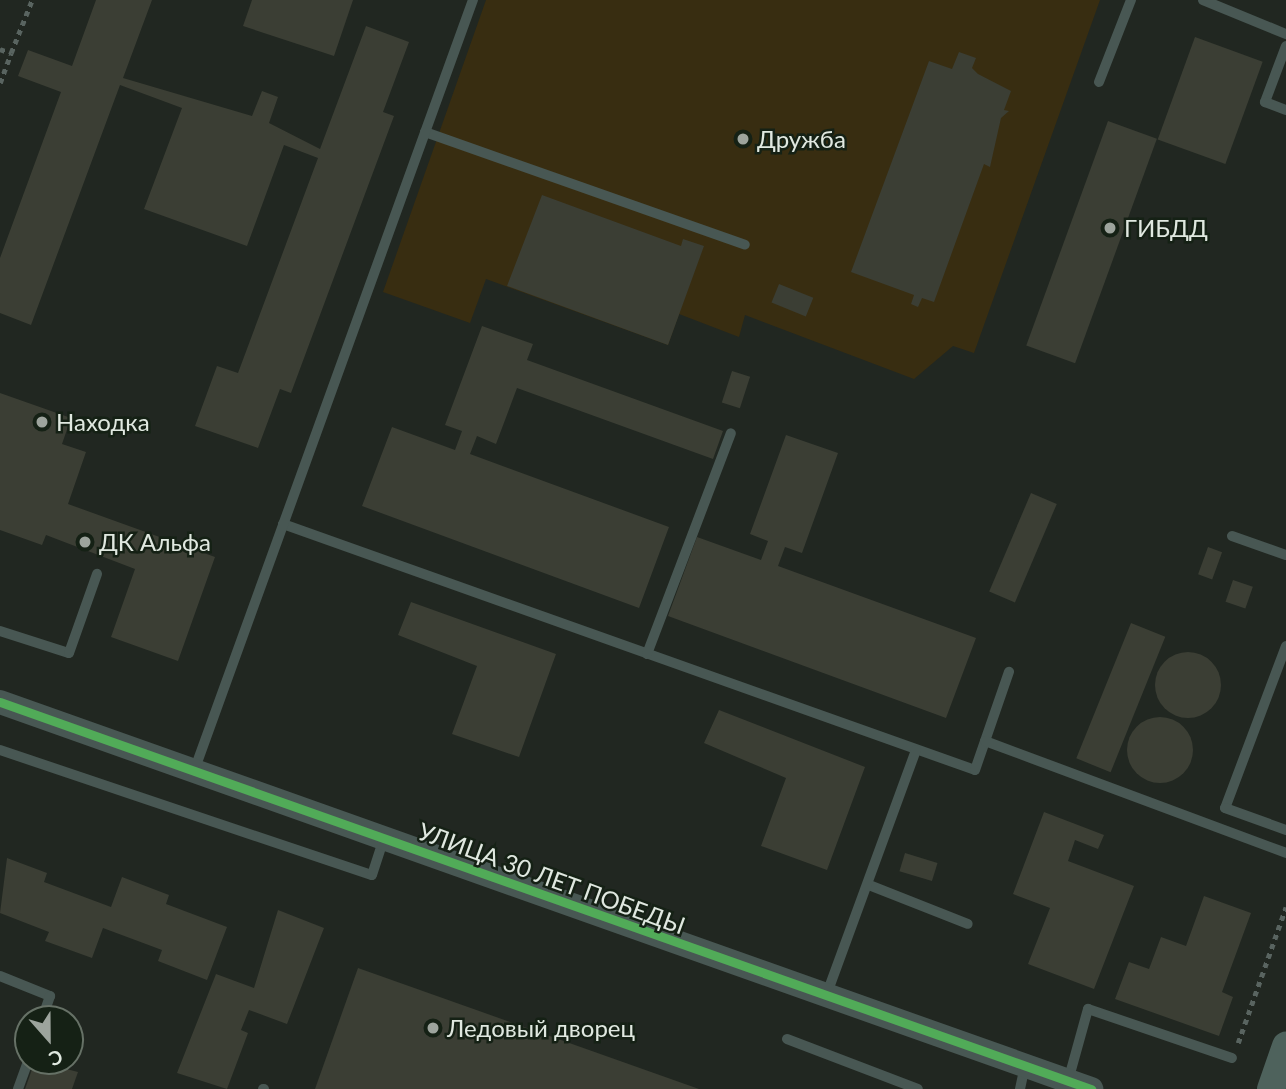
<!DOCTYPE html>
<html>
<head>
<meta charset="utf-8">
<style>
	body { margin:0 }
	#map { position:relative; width:1286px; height:1089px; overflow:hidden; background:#212721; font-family:Lato,sans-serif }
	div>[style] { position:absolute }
	.green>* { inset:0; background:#382d11 }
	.building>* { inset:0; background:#3b3e34; transform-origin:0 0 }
	.round { border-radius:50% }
	.path>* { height:4.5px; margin-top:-2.25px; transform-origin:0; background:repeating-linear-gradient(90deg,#596460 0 5px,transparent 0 10px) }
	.service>* { height:10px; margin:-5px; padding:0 5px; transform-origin:5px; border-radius:5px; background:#485753 }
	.tertiary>* { height:24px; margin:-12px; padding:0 12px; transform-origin:12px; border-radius:12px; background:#485753 }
	.secondary>* { height:28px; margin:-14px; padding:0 14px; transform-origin:14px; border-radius:14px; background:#4e625c }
	.cycleway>* { height:9px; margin:-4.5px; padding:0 4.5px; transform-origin:4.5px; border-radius:4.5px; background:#51ab58 }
	.dots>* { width:19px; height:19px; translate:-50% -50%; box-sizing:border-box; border:4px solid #152115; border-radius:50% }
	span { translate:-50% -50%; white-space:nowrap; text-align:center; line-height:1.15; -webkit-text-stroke:5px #152115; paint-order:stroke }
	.poi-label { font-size:24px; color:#e0e8e0 }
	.left { translate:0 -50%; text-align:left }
	.street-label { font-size:24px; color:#e0e8e0 }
	.north { position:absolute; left:14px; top:1005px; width:70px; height:70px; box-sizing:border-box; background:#152115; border:2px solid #667166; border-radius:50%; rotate:159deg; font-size:19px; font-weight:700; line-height:28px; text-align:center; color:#e0e8e0 }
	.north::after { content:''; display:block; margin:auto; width:24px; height:32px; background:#9da49d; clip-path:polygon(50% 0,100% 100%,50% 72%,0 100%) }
</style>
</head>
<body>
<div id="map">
	<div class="green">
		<i style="clip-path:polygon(486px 0,1100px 0,974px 353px,953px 346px,914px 379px,745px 315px,739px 337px,679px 314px,668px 345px,486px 279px,470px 323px,383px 292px)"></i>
	</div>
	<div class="building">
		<i style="clip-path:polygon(96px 0,152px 0,123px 78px,252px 116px,262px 91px,278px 97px,269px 123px,320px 149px,366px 26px,409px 42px,383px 112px,394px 116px,291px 393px,280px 389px,258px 448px,195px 426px,217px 366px,238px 373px,318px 158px,284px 145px,247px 246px,144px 209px,182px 108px,120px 85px,31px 325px,0 313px,0 258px,61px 92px,18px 76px,28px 50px,72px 66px)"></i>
		<i style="clip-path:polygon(252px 0,353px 0,334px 56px,243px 26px)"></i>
		<i style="left:1195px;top:37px;width:72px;height:109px;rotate:20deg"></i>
		<i style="clip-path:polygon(959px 52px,976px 58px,972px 68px,978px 74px,1011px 91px,1004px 110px,1009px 111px,1001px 118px,990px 167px,984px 164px,934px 302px,922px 298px,918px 307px,911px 304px,914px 295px,851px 272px,929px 61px,952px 69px)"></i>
		<i style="left:1108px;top:121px;width:52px;height:239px;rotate:20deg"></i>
		<i style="clip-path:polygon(542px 195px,681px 246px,683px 239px,704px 246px,668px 345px,507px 286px)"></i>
		<i style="left:779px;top:284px;width:37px;height:20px;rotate:22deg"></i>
		<i style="clip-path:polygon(482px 326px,533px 344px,527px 360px,723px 431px,713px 459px,517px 388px,496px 444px,477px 436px,470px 454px,669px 527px,639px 608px,362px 506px,392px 427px,455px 450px,462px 431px,445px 425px)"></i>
		<i style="left:732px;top:371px;width:19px;height:33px;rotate:18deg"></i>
		<i style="clip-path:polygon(0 393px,71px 418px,62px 444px,86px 452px,68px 504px,215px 557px,178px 661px,111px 637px,135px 569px,46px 535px,42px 545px,0 530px)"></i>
		<i style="clip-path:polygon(786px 435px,838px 453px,802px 553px,785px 547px,778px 566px,976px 638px,946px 718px,668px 616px,697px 537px,761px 560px,768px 541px,750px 534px)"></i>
		<i style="left:1031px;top:493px;width:28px;height:107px;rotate:23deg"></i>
		<i style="left:1208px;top:547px;width:15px;height:29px;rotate:20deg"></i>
		<i style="left:1233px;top:580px;width:21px;height:23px;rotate:19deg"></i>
		<i style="clip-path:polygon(411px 602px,556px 654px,519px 757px,452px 734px,477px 666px,398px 635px)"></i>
		<i style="left:1131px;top:623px;width:37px;height:146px;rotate:22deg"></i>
		<i class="round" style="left:1155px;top:652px;width:66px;height:66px"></i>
		<i style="clip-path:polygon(719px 710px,865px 767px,827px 870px,761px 846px,786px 778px,704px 743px)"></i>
		<i class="round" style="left:1127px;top:717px;width:66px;height:66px"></i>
		<i style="clip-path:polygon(1044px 812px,1104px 835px,1098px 849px,1075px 840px,1068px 861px,1134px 886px,1094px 989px,1028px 964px,1050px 908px,1013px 894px)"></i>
		<i style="left:905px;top:853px;width:34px;height:19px;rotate:17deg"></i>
		<i style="clip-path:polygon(7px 858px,47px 873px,44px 882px,111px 907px,122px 877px,169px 895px,166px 904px,227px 927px,207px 980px,158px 961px,162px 950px,103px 928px,92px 958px,45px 941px,49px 932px,0 913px)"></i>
		<i style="clip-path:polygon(1204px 896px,1251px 913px,1222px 992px,1233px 997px,1219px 1036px,1115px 999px,1129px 962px,1149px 969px,1161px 937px,1186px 946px)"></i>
		<i style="clip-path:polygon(278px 910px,324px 928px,287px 1024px,249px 1010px,241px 1030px,248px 1033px,227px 1089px,177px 1073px,216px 974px,254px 988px)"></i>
		<i style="clip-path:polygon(358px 968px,699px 1089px,315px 1089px)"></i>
		<i style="clip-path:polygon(35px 1061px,78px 1072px,72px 1089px,25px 1089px)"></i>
	</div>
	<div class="path">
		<i style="left:0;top:49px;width:12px;rotate:20deg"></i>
		<i style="left:11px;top:53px;width:57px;rotate:-68.4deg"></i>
		<i style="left:0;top:83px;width:32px;rotate:-70deg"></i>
		<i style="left:1238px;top:1043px;width:144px;rotate:-70.6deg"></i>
	</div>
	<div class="service">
		<i style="left:1203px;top:0;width:90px;rotate:22.3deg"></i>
		<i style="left:1286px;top:46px;width:60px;rotate:110.6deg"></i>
		<i style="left:1265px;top:102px;width:22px;rotate:21deg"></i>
		<i style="left:1099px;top:82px;width:88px;rotate:-68.7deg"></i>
		<i style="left:425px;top:132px;width:339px;rotate:19.4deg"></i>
		<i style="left:283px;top:524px;width:734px;rotate:19.57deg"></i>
		<i style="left:975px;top:770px;width:104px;rotate:-70.9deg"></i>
		<i style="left:1232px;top:536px;width:57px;rotate:19.4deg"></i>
		<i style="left:0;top:631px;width:72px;rotate:17.7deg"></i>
		<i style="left:69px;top:653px;width:84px;rotate:-70.5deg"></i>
		<i style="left:1286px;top:646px;width:173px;rotate:110.6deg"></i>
		<i style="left:1225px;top:808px;width:65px;rotate:19.8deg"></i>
		<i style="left:647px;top:654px;width:236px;rotate:-69.2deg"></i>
		<i style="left:985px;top:741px;width:321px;rotate:20.4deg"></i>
		<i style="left:0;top:750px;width:392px;rotate:18.6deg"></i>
		<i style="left:372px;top:875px;width:38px;rotate:-72deg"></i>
		<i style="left:194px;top:771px;width:820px;rotate:-70.11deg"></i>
		<i style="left:869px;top:885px;width:106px;rotate:21.5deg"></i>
		<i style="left:0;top:976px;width:54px;rotate:21.8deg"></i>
		<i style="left:50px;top:996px;width:24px;rotate:109deg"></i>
		<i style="left:826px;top:996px;width:262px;rotate:-69.9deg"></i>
		<i style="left:787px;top:1039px;width:140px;rotate:20.9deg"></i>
		<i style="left:1068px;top:1081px;width:75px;rotate:-74.5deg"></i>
		<i style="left:1088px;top:1009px;width:152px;rotate:18.8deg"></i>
		<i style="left:18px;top:1089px;width:30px;rotate:-70deg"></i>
		<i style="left:263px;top:1089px;width:1px"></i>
		<i style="left:1020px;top:1089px;width:24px;rotate:-78deg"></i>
	</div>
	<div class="tertiary">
		<i style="left:0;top:702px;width:1158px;rotate:19.53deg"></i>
	</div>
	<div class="secondary">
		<i style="left:1271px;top:1089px;width:46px;rotate:-70.8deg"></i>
	</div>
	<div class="cycleway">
		<i style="left:0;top:702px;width:1158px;rotate:19.53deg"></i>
	</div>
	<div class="dots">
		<i style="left:743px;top:139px;background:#9da49d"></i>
		<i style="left:1110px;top:228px;background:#9da49d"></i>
		<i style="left:42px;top:422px;background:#9da49d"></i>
		<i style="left:85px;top:542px;background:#9da49d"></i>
		<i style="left:433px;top:1028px;background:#9da49d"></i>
	</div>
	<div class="poi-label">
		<span class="left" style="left:757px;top:139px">Дружба</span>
		<span class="left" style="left:1124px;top:228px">ГИБДД</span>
		<span class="left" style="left:56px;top:422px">Находка</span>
		<span class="left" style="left:99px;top:542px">ДК Альфа</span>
		<span class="left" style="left:447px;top:1028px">Ледовый дворец</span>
	</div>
	<div class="street-label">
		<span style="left:552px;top:878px;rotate:20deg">УЛИЦА 30 ЛЕТ ПОБЕДЫ</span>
	</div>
	<div class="north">С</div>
</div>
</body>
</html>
